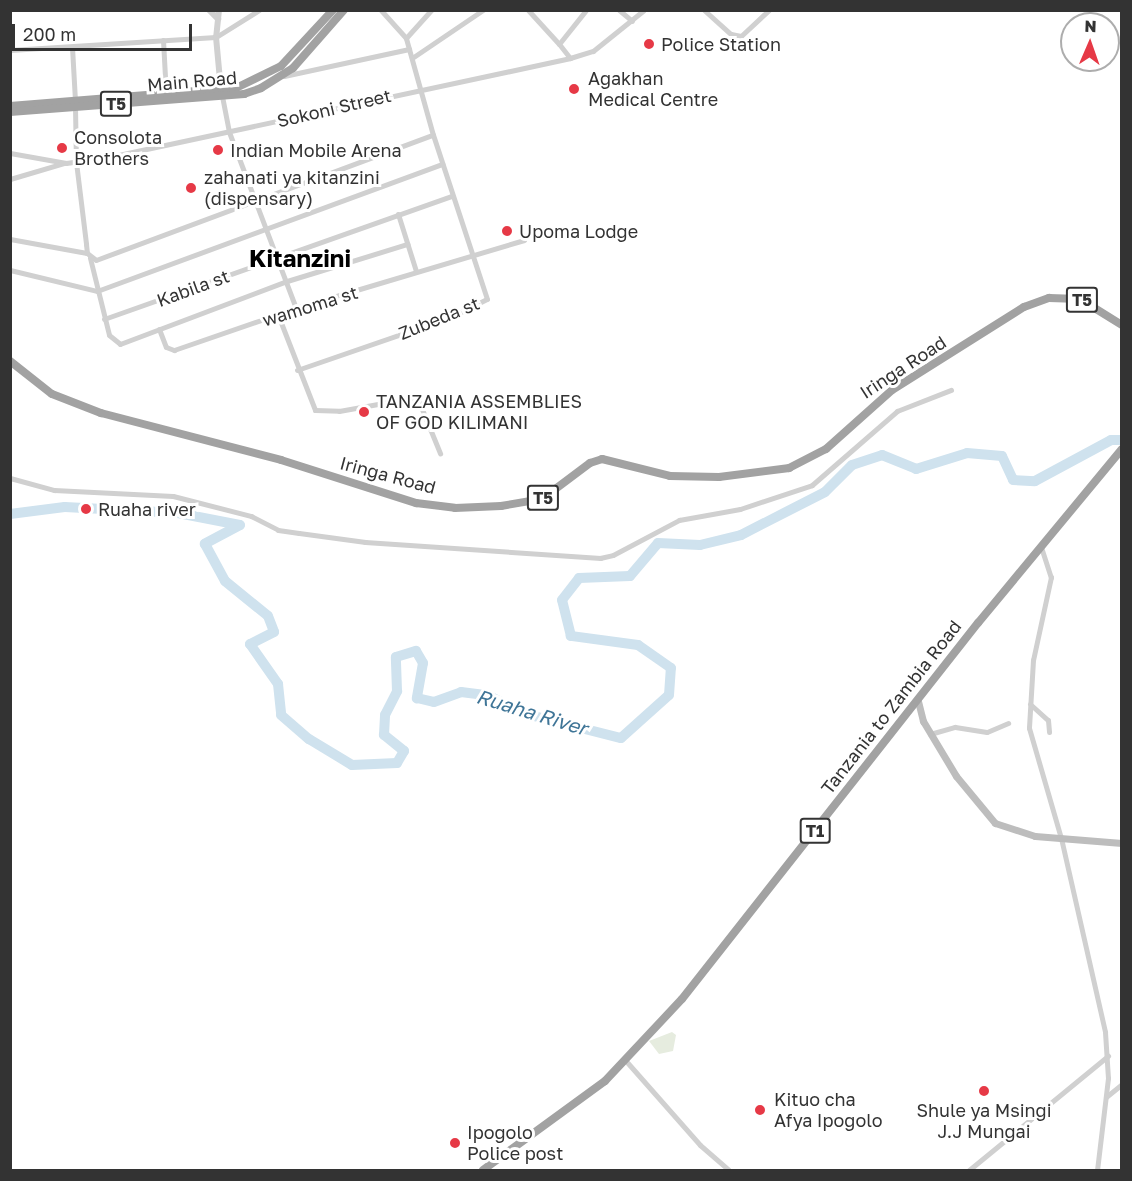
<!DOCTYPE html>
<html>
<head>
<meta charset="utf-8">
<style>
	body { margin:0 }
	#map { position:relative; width:1132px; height:1181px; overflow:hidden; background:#fff; font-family:"Golos Text",sans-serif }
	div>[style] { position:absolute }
	.green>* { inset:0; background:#e6ecdf }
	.river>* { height:10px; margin:-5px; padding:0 5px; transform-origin:5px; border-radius:5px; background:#cfe2ee }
	.minor>* { height:5px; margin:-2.5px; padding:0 2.5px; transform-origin:2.5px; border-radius:2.5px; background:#d0d0d0 }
	.tertiary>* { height:6px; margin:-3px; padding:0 3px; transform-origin:3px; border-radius:3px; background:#d0d0d0 }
	.secondary>* { height:7px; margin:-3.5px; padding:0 3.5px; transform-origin:3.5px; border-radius:3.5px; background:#bdbdbd }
	.trunk>* { height:8px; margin:-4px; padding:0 4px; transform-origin:4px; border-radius:4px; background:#a2a2a2 }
	.dots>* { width:16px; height:16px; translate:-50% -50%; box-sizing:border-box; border:3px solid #fff; border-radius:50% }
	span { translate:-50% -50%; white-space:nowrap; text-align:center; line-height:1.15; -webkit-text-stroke:6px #fff; paint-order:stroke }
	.shield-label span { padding:2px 4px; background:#fff; border:2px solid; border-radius:4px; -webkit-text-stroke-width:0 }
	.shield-label { font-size:16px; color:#333; font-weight:700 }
	.poi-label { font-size:18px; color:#333 }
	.left { translate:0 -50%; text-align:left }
	.street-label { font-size:18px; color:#333 }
	.water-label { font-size:20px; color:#3f7597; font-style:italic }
	.district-label { font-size:24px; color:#000; font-weight:700 }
	.frame { position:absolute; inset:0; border:12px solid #333; pointer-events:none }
	.north { position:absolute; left:1060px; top:12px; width:60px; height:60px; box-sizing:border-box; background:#fff; border:2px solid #adadad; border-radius:50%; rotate:2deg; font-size:16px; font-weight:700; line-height:24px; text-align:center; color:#333 }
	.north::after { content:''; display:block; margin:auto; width:21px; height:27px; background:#e63946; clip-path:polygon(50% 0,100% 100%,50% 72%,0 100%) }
	.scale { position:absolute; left:12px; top:24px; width:180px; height:27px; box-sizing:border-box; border:3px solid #333; border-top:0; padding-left:8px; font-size:18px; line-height:21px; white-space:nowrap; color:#333; -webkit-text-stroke:4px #fff; paint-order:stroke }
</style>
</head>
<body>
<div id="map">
	<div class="green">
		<i style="clip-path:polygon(672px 1032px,676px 1035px,673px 1051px,659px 1054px,649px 1041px)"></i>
	</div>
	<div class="river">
		<i style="left:10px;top:514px;width:55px;rotate:-7.3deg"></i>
		<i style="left:65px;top:507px;width:113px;rotate:3deg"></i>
		<i style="left:178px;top:513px;width:63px;rotate:11deg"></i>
		<i style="left:240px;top:525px;width:40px;rotate:152deg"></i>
		<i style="left:205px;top:544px;width:42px;rotate:61.6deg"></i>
		<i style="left:225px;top:581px;width:55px;rotate:39.1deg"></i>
		<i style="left:268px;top:616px;width:17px;rotate:69deg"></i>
		<i style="left:274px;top:632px;width:27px;rotate:153deg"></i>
		<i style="left:250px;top:644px;width:49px;rotate:55deg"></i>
		<i style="left:278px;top:684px;width:31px;rotate:84deg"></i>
		<i style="left:281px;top:715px;width:37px;rotate:41deg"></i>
		<i style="left:309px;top:739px;width:50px;rotate:31.2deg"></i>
		<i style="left:352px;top:765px;width:45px;rotate:-2.5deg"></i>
		<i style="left:397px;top:763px;width:14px;rotate:-60deg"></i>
		<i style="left:404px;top:751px;width:26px;rotate:-141deg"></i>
		<i style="left:384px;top:735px;width:20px;rotate:-87deg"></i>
		<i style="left:385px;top:715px;width:27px;rotate:-63deg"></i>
		<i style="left:397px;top:691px;width:34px;rotate:-92deg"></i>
		<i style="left:396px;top:657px;width:21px;rotate:-17deg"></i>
		<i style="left:416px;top:651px;width:14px;rotate:60deg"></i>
		<i style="left:423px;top:663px;width:36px;rotate:100deg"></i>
		<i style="left:417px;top:698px;width:17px;rotate:13deg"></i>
		<i style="left:434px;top:702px;width:29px;rotate:-20deg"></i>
		<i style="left:461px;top:692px;width:26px;rotate:7deg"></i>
		<i style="left:487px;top:695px;width:43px;rotate:26deg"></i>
		<i style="left:526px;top:714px;width:98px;rotate:14.2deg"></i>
		<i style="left:621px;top:738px;width:64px;rotate:-41.9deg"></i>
		<i style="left:669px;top:695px;width:27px;rotate:-86deg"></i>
		<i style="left:671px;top:668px;width:40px;rotate:-145.1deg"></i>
		<i style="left:638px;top:645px;width:68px;rotate:-172.3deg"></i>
		<i style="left:571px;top:636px;width:37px;rotate:-104deg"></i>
		<i style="left:562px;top:600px;width:28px;rotate:-52deg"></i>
		<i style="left:579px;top:578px;width:51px;rotate:-2.2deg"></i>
		<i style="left:630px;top:576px;width:43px;rotate:-49.7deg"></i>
		<i style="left:658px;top:543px;width:42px;rotate:2.7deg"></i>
		<i style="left:700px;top:545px;width:42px;rotate:-13.7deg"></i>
		<i style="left:741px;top:535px;width:94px;rotate:-27.1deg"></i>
		<i style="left:825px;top:492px;width:38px;rotate:-45deg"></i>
		<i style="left:852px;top:465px;width:32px;rotate:-18deg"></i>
		<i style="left:882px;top:455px;width:37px;rotate:22deg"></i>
		<i style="left:916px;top:469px;width:53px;rotate:-17.4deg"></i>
		<i style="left:967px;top:453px;width:35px;rotate:5deg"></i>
		<i style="left:1002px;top:456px;width:26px;rotate:65deg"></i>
		<i style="left:1013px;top:480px;width:22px;rotate:3deg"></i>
		<i style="left:1035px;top:481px;width:86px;rotate:-28.3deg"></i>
		<i style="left:1111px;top:440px;width:11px"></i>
	</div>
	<div class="minor">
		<i style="left:528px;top:10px;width:46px;rotate:47.6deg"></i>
		<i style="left:619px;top:10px;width:17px;rotate:40deg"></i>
		<i style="left:704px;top:10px;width:36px;rotate:42deg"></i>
		<i style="left:731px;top:34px;width:10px;rotate:11deg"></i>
		<i style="left:741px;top:36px;width:38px;rotate:-43deg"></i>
		<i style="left:406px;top:38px;width:38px;rotate:-48deg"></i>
		<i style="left:163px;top:40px;width:55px;rotate:86.9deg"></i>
		<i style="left:72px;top:47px;width:54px;rotate:86.8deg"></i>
		<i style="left:10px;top:50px;width:206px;rotate:-3.6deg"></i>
		<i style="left:216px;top:37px;width:51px;rotate:-32.1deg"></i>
		<i style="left:412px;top:58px;width:86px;rotate:-34.1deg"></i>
		<i style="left:570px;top:58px;width:18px;rotate:-128deg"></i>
		<i style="left:559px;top:44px;width:43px;rotate:-51.5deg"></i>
		<i style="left:284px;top:76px;width:128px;rotate:-12.2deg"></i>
		<i style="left:222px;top:96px;width:37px;rotate:79deg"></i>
		<i style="left:229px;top:132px;width:188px;rotate:69.2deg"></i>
		<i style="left:75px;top:107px;width:55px;rotate:89deg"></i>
		<i style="left:76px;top:162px;width:83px;rotate:83deg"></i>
		<i style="left:86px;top:244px;width:9px;rotate:84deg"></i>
		<i style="left:87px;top:253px;width:11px;rotate:38deg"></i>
		<i style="left:96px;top:260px;width:359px;rotate:-20.4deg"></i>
		<i style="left:433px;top:135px;width:101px;rotate:-105.6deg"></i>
		<i style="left:406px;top:38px;width:38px;rotate:-132deg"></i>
		<i style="left:10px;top:153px;width:57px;rotate:10.1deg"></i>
		<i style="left:66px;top:163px;width:43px;rotate:-7.9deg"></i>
		<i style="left:109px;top:157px;width:472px;rotate:-12.1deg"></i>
		<i style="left:570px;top:58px;width:24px;rotate:-17deg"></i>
		<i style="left:593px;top:51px;width:65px;rotate:-38.8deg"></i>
		<i style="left:10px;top:179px;width:56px;rotate:-16.5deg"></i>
		<i style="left:398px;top:214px;width:60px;rotate:72.5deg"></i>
		<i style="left:10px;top:239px;width:78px;rotate:10.3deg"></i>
		<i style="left:90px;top:258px;width:79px;rotate:76.1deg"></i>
		<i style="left:109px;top:335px;width:14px;rotate:39deg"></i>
		<i style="left:120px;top:344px;width:178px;rotate:-20.7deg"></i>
		<i style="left:287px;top:281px;width:126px;rotate:-17.1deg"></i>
		<i style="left:10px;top:270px;width:89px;rotate:13.6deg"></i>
		<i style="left:97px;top:291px;width:368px;rotate:-20.2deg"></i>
		<i style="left:278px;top:315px;width:102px;rotate:68.7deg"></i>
		<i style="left:315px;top:410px;width:24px;rotate:2deg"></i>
		<i style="left:339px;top:411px;width:79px;rotate:-10.2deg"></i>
		<i style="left:417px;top:397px;width:61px;rotate:67.7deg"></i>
		<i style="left:104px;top:319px;width:369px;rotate:-19.5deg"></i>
		<i style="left:159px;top:329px;width:19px;rotate:69deg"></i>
		<i style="left:166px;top:347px;width:9px;rotate:21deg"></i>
		<i style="left:174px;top:350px;width:129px;rotate:-19deg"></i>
		<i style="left:296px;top:308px;width:238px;rotate:-16.6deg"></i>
		<i style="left:297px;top:370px;width:163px;rotate:-19deg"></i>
		<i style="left:451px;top:317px;width:40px;rotate:-26.6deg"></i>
		<i style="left:487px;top:299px;width:173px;rotate:-108.2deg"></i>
		<i style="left:10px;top:478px;width:46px;rotate:15.3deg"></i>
		<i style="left:54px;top:490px;width:119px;rotate:2.9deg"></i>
		<i style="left:173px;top:496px;width:81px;rotate:14.4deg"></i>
		<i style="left:251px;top:516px;width:30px;rotate:27deg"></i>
		<i style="left:278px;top:530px;width:21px;rotate:8deg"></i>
		<i style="left:299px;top:533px;width:67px;rotate:7.8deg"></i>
		<i style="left:365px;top:542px;width:236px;rotate:3.9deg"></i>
		<i style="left:600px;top:558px;width:13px;rotate:-13deg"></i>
		<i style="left:613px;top:555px;width:75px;rotate:-27.9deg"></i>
		<i style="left:679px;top:520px;width:62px;rotate:-10.2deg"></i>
		<i style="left:740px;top:509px;width:76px;rotate:-18.4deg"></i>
		<i style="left:812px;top:485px;width:113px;rotate:-41deg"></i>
		<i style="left:897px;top:411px;width:58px;rotate:-21.3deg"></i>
		<i style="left:1041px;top:547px;width:32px;rotate:72deg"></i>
		<i style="left:1051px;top:577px;width:85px;rotate:102.2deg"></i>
		<i style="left:1033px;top:660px;width:68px;rotate:93.4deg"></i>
		<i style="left:1029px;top:728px;width:115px;rotate:73.8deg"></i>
		<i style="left:1061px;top:838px;width:199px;rotate:77.2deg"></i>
		<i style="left:1105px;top:1032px;width:46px;rotate:86.3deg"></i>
		<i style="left:1108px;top:1078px;width:93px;rotate:96.8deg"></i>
		<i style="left:1030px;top:704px;width:24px;rotate:42deg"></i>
		<i style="left:1048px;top:720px;width:12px;rotate:85deg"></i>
		<i style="left:930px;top:734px;width:26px;rotate:-16deg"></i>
		<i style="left:955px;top:727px;width:32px;rotate:9deg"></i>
		<i style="left:987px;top:732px;width:23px;rotate:-23deg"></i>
		<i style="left:626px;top:1061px;width:112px;rotate:48.6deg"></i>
		<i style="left:700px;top:1145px;width:38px;rotate:41deg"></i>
		<i style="left:1106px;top:1097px;width:21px;rotate:-39deg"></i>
		<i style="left:969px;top:1170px;width:180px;rotate:-39.4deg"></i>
	</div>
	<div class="tertiary">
		<i style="left:209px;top:10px;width:13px;rotate:45deg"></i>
		<i style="left:219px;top:10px;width:27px;rotate:96deg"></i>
		<i style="left:216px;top:37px;width:54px;rotate:84.7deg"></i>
	</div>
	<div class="secondary">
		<i style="left:918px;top:701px;width:21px;rotate:76deg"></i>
		<i style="left:923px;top:721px;width:64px;rotate:59deg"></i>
		<i style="left:956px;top:776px;width:61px;rotate:50.3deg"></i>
		<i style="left:995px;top:823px;width:42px;rotate:18deg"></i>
		<i style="left:1035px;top:836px;width:87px;rotate:4.6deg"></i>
	</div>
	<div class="trunk">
		<i style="left:10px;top:106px;width:227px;rotate:-4.6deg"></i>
		<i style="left:236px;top:88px;width:50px;rotate:-26.1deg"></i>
		<i style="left:281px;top:66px;width:76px;rotate:-47.1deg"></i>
		<i style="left:10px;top:112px;width:235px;rotate:-4.4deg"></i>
		<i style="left:244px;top:94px;width:18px;rotate:-19deg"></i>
		<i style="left:261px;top:88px;width:38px;rotate:-32deg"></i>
		<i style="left:293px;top:68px;width:77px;rotate:-48.7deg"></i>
		<i style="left:10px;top:361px;width:53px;rotate:38.2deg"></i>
		<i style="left:52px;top:394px;width:53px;rotate:21.2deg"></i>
		<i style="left:101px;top:413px;width:186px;rotate:14.6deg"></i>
		<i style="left:281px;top:460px;width:142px;rotate:17.7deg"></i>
		<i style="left:416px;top:503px;width:39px;rotate:7deg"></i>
		<i style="left:455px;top:508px;width:46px;rotate:-2.5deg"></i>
		<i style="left:501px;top:506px;width:42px;rotate:-9.7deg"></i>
		<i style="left:542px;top:499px;width:60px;rotate:-36.9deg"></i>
		<i style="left:590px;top:463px;width:13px;rotate:-18deg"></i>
		<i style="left:602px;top:459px;width:70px;rotate:14deg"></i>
		<i style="left:670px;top:476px;width:49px;rotate:1.2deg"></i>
		<i style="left:719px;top:477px;width:71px;rotate:-7.3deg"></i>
		<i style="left:789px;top:468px;width:42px;rotate:-27.2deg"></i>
		<i style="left:826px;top:449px;width:89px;rotate:-41.8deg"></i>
		<i style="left:892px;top:390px;width:156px;rotate:-32.2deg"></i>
		<i style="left:1024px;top:307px;width:27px;rotate:-20deg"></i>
		<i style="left:1049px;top:298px;width:31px;rotate:2deg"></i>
		<i style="left:1080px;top:299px;width:49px;rotate:31.8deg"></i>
		<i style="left:483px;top:1170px;width:151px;rotate:-36.1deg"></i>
		<i style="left:605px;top:1081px;width:112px;rotate:-46.8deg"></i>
		<i style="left:682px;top:999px;width:479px;rotate:-51.8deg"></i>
		<i style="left:978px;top:623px;width:226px;rotate:-50.4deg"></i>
	</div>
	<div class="dots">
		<i style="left:649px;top:44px;background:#e63946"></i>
		<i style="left:574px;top:89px;background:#e63946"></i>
		<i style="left:62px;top:148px;background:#e63946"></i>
		<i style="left:218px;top:150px;background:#e63946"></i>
		<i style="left:191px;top:188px;background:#e63946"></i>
		<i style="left:507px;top:231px;background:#e63946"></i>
		<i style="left:364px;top:412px;background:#e63946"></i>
		<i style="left:86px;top:509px;background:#e63946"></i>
		<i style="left:984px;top:1091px;background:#e63946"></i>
		<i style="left:760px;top:1110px;background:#e63946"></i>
		<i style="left:455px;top:1143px;background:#e63946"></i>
	</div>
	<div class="shield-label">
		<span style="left:116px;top:104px">T5</span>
		<span style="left:1082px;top:300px">T5</span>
		<span style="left:543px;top:498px">T5</span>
		<span style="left:815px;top:831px">T1</span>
	</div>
	<div class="poi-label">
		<span class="left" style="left:661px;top:44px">Police Station</span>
		<span class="left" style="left:588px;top:89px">Agakhan<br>Medical Centre</span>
		<span class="left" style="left:74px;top:148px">Consolota<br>Brothers</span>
		<span class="left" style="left:230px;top:150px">Indian Mobile Arena</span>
		<span class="left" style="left:204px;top:188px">zahanati ya kitanzini<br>(dispensary)</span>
		<span class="left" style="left:519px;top:231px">Upoma Lodge</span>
		<span class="left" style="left:376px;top:412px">TANZANIA ASSEMBLIES<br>OF GOD KILIMANI</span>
		<span class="left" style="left:98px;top:509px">Ruaha river</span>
		<span class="left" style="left:774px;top:1110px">Kituo cha<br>Afya Ipogolo</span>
		<span style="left:984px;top:1121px">Shule ya Msingi<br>J.J Mungai</span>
		<span class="left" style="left:467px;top:1143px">Ipogolo<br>Police post</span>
	</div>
	<div class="street-label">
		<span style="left:192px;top:81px;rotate:-5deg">Main Road</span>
		<span style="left:334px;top:108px;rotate:-13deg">Sokoni Street</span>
		<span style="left:193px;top:288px;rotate:-20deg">Kabila st</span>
		<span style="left:310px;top:306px;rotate:-17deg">wamoma st</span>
		<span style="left:439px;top:318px;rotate:-22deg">Zubeda st</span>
		<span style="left:903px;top:367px;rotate:-33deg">Iringa Road</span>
		<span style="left:388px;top:475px;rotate:15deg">Iringa Road</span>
		<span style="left:891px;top:707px;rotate:-52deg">Tanzania to Zambia Road</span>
	</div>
	<div class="water-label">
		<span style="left:532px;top:712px;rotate:17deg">Ruaha River</span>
	</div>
	<div class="district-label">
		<span style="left:300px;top:258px">Kitanzini</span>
	</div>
	<div class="frame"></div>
	<div class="north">N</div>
	<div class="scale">200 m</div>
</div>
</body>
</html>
